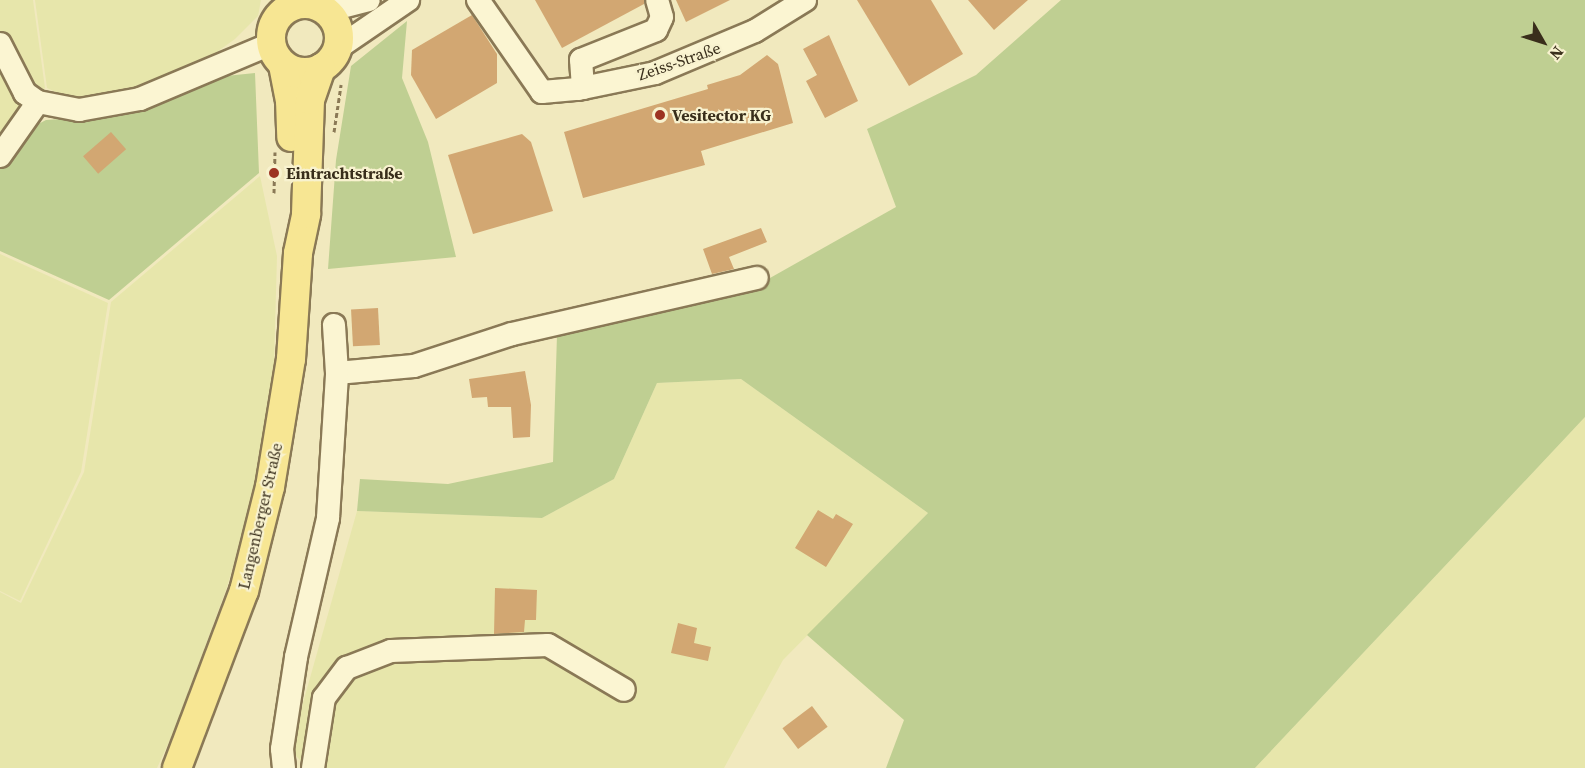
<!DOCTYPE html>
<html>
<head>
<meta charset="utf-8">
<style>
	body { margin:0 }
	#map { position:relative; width:1585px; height:768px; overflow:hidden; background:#f1e9be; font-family:"Source Serif 4",serif }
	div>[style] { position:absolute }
	.farmland>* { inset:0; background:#e7e6ab }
	.green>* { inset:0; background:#bfcf92 }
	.building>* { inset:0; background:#d2a772; transform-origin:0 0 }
	.path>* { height:3px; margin-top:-1.5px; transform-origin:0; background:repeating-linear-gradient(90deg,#8a7956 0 4.5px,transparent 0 7.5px) }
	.roads { filter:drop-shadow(2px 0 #8a7956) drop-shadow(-2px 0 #8a7956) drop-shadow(0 2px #8a7956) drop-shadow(0 -2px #8a7956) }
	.minor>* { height:22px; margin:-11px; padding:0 11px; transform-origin:11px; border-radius:11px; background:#fbf5d2 }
	.major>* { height:28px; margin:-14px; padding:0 14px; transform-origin:14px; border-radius:14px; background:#f7e693 }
	.major>.ring { margin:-14px; padding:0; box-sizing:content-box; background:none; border:28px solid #f7e693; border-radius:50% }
	.dots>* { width:16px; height:16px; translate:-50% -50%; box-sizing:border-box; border:3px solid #f8f2cf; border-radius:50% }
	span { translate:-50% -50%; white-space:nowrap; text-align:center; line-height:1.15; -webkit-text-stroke:4.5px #f8f2cf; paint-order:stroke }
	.street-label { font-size:16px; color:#392e1b }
	.poi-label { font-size:16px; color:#392e1b; font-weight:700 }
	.left { translate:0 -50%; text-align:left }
	.north { position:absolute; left:1513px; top:12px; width:60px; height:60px; -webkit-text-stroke:4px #f8f2cf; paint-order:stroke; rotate:129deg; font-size:16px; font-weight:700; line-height:24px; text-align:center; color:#392e1b }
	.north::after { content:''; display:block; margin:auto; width:21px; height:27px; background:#392e1b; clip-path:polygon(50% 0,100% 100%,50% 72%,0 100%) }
</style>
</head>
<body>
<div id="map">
	<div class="farmland">
		<i style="clip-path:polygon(0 0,33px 0,45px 88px,25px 105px,0 145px)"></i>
		<i style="clip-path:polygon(35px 0,261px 0,258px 16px,235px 39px,200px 64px,136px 93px,82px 104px,47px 88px)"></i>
		<i style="clip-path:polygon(260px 176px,277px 256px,273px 400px,256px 488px,227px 587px,174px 731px,157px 768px,0 768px,0 592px,21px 603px,84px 472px,111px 302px)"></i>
		<i style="clip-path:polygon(0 254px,108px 303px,81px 472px,20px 601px,0 591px)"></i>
		<i style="clip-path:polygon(741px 379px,928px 513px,783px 660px,724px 768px,307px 768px,290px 749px,357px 511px,542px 518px,614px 479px,657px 383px)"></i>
		<i style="clip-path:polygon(1585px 417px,1585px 768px,1255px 768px)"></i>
	</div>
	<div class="green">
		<i style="clip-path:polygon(1061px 0,1585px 0,1585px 417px,1255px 768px,886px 768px,904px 720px,807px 635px,928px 513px,741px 379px,657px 383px,614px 479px,542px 518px,357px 511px,360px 479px,448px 484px,553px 462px,557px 335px,754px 287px,896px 207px,867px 129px,976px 75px)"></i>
		<i style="clip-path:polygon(407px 21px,402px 78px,428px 142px,456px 257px,328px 269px,336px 160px,351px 66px)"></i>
		<i style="clip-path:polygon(255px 73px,259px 173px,109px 300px,0 251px,0 165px,21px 133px,46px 120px,120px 115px,216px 77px)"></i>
	</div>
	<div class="building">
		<i style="clip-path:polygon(535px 0,644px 0,644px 4px,562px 48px)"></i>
		<i style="clip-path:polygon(676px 0,730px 0,686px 22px)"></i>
		<i style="clip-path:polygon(857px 0,931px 0,963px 54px,909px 86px)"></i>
		<i style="clip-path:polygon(968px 0,1028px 0,994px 30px)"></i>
		<i style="clip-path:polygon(472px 15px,497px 54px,497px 83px,436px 119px,411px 75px,412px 50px)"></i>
		<i style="clip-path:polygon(829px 35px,858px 101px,825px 118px,806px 81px,817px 75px,803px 49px)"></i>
		<i style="clip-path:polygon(767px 55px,778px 64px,793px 123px,701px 151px,705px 165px,583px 198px,564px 132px,708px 89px,707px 85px,740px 75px)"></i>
		<i style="left:111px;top:132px;width:23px;height:37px;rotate:49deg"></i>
		<i style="clip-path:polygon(522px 134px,531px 142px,553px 211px,473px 234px,448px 155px)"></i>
		<i style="clip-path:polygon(761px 228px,767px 242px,729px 257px,734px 269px,712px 274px,703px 249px)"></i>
		<i style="left:378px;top:308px;width:37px;height:27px;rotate:87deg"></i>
		<i style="clip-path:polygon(525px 371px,531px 405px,530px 437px,513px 438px,511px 407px,488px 407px,487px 397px,472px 398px,469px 379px)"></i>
		<i style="clip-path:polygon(818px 510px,833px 519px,836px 514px,853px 524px,826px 567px,795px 548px)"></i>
		<i style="clip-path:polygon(495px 588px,537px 590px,536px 620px,525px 620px,524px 632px,494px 634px)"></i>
		<i style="clip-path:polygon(678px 623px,697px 628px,694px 643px,711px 647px,708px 661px,671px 653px)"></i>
		<i style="left:812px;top:706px;width:26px;height:37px;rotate:53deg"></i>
	</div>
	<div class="path">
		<i style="left:334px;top:132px;width:48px;rotate:-81.5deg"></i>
		<i style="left:274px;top:193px;width:41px;rotate:-88.6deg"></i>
	</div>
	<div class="roads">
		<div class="minor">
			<i style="left:478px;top:0;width:112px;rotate:55.2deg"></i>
			<i style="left:542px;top:92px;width:36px;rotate:-5deg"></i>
			<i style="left:578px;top:89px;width:79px;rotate:-11.7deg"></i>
			<i style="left:655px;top:73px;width:108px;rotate:-22.8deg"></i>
			<i style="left:755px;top:31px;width:59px;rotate:-31.8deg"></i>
			<i style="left:326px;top:11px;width:44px;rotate:-14.3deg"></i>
			<i style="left:0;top:44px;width:55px;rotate:63deg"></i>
			<i style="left:25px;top:93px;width:16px;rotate:35deg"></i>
			<i style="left:38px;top:102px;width:42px;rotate:11deg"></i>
			<i style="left:79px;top:110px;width:62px;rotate:-10.2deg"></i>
			<i style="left:140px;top:99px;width:142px;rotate:-22.8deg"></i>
			<i style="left:338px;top:48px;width:85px;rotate:-34.4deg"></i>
			<i style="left:583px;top:88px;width:28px;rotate:-94deg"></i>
			<i style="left:581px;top:60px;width:81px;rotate:-21.8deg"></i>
			<i style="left:656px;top:30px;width:14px;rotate:-65deg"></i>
			<i style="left:662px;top:17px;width:18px;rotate:-106deg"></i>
			<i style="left:0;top:156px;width:66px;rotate:-54.9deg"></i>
			<i style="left:337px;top:373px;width:77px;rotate:-5.2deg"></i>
			<i style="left:414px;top:366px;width:103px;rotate:-18.1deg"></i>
			<i style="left:512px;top:334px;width:251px;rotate:-12.9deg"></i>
			<i style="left:284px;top:768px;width:19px;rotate:-96deg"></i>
			<i style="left:282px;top:749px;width:93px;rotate:-81.3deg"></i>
			<i style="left:296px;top:657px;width:143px;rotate:-77deg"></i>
			<i style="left:328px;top:518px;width:145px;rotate:-86.4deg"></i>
			<i style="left:337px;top:373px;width:48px;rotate:-93.6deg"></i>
			<i style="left:313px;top:768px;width:71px;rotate:-81.1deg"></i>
			<i style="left:324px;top:698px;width:38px;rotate:-53deg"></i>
			<i style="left:347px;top:668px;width:47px;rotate:-21.1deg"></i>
			<i style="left:391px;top:651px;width:157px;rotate:-2.2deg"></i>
			<i style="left:548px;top:645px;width:88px;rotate:30.6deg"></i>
		</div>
		<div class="major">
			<i class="ring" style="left:271px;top:4px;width:40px;height:40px"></i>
			<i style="left:283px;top:65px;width:36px;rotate:79deg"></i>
			<i style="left:290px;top:100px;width:37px;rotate:88deg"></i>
			<i style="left:177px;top:768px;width:189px;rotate:-69.3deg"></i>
			<i style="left:244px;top:591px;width:107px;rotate:-76deg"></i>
			<i style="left:270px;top:487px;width:130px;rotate:-80.7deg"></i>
			<i style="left:291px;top:359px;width:106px;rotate:-86.2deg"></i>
			<i style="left:298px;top:253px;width:40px;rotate:-78deg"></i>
			<i style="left:306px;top:214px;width:114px;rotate:-88deg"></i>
			<i style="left:310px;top:100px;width:34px;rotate:-71deg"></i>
		</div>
	</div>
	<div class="dots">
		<i style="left:660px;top:115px;background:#9d3322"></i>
		<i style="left:274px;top:173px;background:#9d3322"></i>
	</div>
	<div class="street-label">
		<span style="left:679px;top:61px;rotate:-19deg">Zeiss-Straße</span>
		<span style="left:260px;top:516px;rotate:-77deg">Langenberger Straße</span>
	</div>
	<div class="poi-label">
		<span class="left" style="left:672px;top:115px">Vesitector KG</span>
		<span class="left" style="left:286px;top:173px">Eintrachtstraße</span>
	</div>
	<div class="north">N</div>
</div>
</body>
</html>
